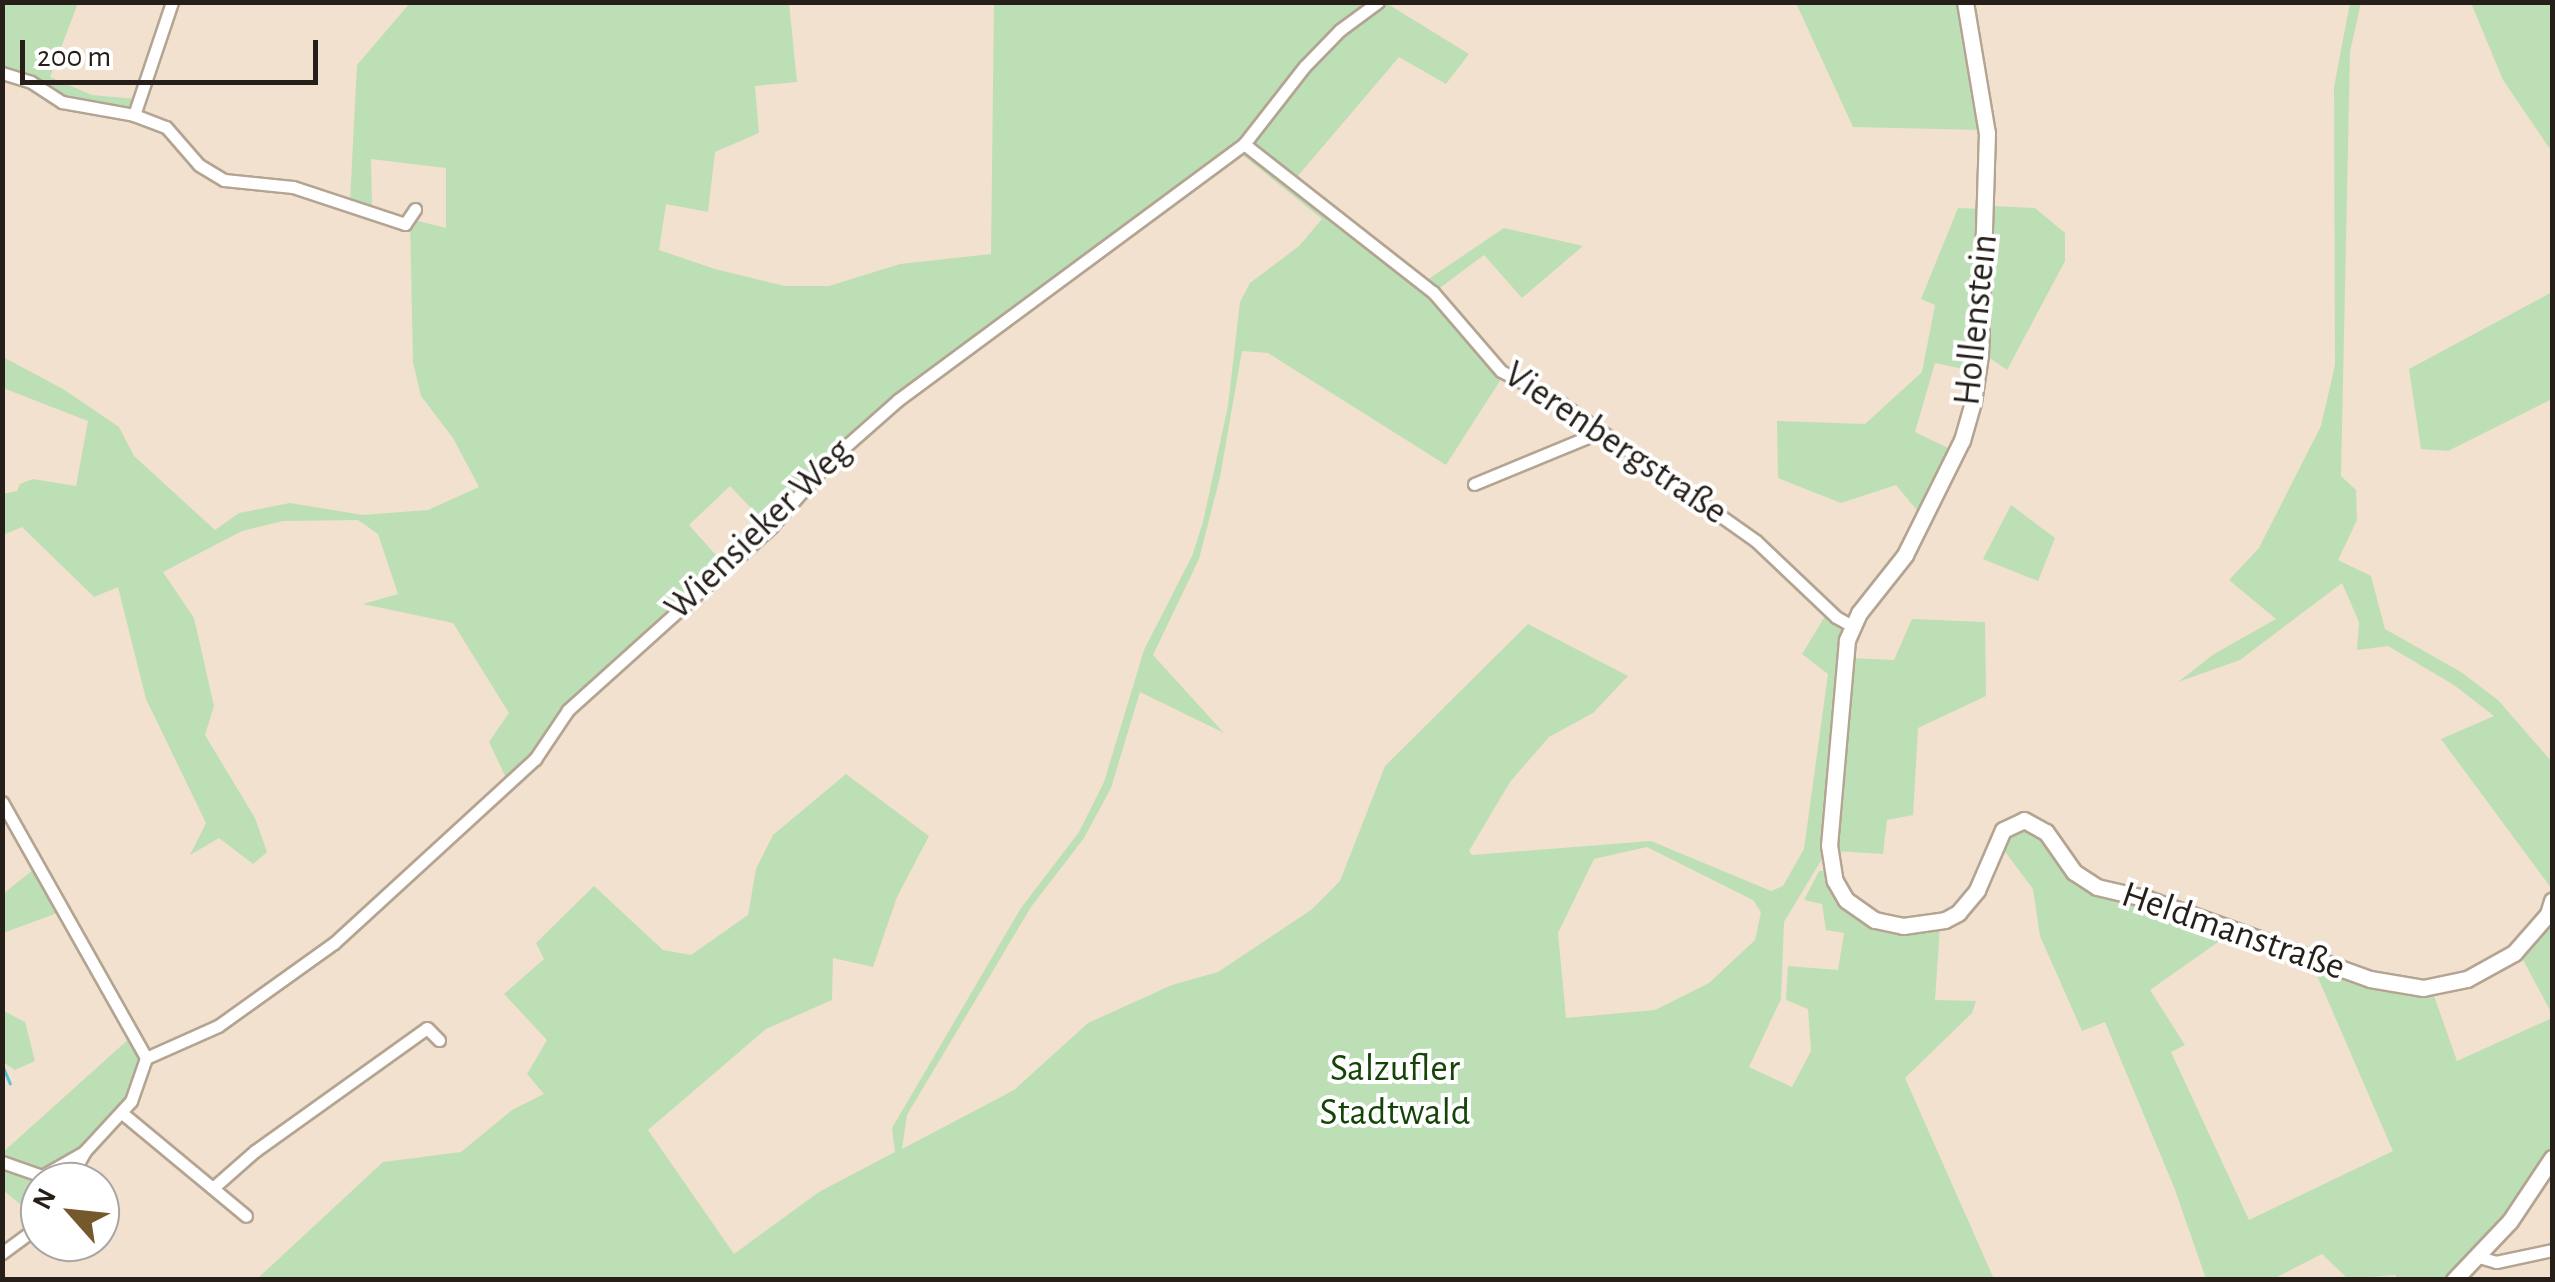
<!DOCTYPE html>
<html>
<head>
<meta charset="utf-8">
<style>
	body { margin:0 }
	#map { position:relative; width:2555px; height:1282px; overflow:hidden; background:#f2e1ce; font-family:"Alegreya Sans",sans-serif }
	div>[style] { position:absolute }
	.green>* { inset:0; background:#bddfb6 }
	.stream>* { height:2.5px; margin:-1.25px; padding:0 1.25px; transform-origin:1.25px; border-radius:1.25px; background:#5cc5d9 }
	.roads { filter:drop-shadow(2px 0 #b4a492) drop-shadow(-2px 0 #b4a492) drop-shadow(0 2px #b4a492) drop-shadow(0 -2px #b4a492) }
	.street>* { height:11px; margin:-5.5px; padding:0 5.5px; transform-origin:5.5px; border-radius:5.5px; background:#fff }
	.secondary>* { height:15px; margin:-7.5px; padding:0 7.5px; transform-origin:7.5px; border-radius:7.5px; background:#fff }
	span { translate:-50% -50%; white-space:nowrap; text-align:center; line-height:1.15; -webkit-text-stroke:8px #fff; paint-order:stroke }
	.street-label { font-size:38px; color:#261f19 }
	.park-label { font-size:38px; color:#144507 }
	.frame { position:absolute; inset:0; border:5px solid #261f19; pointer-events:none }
	.north { position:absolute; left:20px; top:1162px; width:100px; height:100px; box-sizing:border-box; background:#fff; border:2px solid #a8a5a3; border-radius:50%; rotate:297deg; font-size:28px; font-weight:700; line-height:40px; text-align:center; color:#261f19 }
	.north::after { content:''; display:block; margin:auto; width:35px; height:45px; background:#76582d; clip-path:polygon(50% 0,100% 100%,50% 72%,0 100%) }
	.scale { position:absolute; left:20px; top:40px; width:298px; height:45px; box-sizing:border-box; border:5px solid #261f19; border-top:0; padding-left:12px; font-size:30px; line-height:35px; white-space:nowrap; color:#261f19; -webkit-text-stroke:8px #fff; paint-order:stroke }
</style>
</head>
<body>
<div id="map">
	<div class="green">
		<i style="clip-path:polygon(1357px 2px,1365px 8px,1241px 142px,896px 398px,767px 525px,730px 486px,689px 525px,723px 563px,566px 706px,531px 757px,507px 780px,489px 742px,509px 713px,453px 623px,363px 604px,398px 594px,378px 534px,358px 520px,283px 521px,242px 531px,163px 572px,194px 618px,214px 706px,205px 735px,255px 818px,267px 852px,253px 864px,219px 838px,190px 855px,206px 823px,146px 699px,118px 587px,94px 597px,22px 527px,3px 535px,2px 494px,17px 491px,20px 484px,33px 479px,76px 486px,88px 421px,3px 388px,3px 357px,63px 389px,119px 427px,134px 456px,215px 530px,239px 513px,290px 503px,363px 515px,428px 510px,479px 487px,453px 438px,421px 396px,413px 362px,410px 219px,446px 228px,446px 168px,371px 159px,372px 207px,350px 201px,357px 65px,410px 3px,789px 3px,797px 82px,755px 86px,759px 133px,715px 152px,708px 212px,666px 204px,659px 250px,715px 269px,785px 286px,829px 286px,900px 264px,991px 254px,994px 3px)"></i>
		<i style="clip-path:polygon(2px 3px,78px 3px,50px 77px,92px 95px,137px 99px,131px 113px,86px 106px,3px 70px)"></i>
		<i style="clip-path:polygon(evenodd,1386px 3px,1469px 54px,1446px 84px,1399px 57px,1297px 177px,1427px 280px,1504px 228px,1583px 246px,1522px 298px,1484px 255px,1437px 290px,1503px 376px,1446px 465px,1268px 353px,1242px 351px,1220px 477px,1199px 559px,1153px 655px,1224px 733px,1140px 692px,1111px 788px,1084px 838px,1031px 907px,907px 1115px,902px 1149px,1014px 1090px,1088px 1023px,1172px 985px,1218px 972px,1311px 910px,1340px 881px,1385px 766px,1528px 624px,1628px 676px,1593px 713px,1549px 737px,1510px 782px,1469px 851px,1472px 855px,1651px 841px,1771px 891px,1783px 886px,1804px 849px,1828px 674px,1802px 654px,1827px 613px,1845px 630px,1822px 859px,1784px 922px,1781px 999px,1749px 1067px,1792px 1087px,1811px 1051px,1808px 1009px,1786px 1000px,1788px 966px,1838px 970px,1844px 933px,1826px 930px,1822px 904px,1804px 900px,1819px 871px,1827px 871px,1832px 883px,1902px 931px,1940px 927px,1935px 1000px,1976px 1001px,1972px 1013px,1905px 1078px,1994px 1279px,257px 1279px,383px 1162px,461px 1152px,512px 1110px,544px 1094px,527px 1074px,547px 1040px,504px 994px,544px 959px,536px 943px,594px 886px,663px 950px,691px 955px,748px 915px,756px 869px,773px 835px,846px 774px,929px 836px,897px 897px,873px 967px,833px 958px,832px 1000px,766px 1029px,648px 1130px,734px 1254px,819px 1192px,895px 1152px,892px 1128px,1021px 908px,1079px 832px,1104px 782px,1144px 650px,1192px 556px,1203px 522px,1228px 406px,1240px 302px,1250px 283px,1299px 246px,1322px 219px,1240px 153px,1307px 70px,1340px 36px,1386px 3px,1647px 847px,1753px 900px,1761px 912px,1755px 940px,1709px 983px,1655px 1010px,1566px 1018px,1558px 933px,1594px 859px,1647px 847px)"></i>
		<i style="clip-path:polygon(1796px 3px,1960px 3px,1981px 130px,1853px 127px)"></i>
		<i style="clip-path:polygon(2350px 3px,2361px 3px,2350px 52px,2341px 476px,2356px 490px,2357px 520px,2338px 560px,2371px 576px,2385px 629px,2461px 672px,2498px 700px,2552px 762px,2551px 888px,2441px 739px,2494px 716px,2454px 685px,2388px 646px,2357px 650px,2359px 622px,2342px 583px,2240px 660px,2178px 682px,2214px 654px,2276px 619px,2229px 580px,2259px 548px,2321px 426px,2335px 365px,2334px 87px)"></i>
		<i style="clip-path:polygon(2471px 3px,2552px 3px,2552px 152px,2503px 80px)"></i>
		<i style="clip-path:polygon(1994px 206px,2035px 208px,2065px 233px,2065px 261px,2007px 370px,1984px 354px)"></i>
		<i style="clip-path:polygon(1958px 208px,1983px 209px,1973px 371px,1935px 363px,1915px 432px,1952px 450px,1921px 515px,1896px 485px,1841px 503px,1778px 478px,1777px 421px,1865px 424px,1922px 372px,1935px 305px,1921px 299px)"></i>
		<i style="clip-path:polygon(2552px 292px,2552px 399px,2448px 451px,2421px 449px,2409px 369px)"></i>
		<i style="clip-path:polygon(2011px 505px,2055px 538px,2038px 581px,1983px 559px)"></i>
		<i style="clip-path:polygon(1912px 619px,1985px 622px,1986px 696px,1918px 728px,1913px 815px,1887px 820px,1883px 854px,1835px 851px,1849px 658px,1894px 660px)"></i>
		<i style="clip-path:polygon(2032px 826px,2073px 875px,2231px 933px,2150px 990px,2185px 1045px,2171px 1052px,2249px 1220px,2393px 1151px,2312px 964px,2433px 993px,2457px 1061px,2552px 1018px,2552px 1150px,2507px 1218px,2445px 1279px,2398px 1279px,2395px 1275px,2348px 1279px,2322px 1254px,2273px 1279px,2206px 1279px,2174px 1187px,2105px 1022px,2082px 1031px,2040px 936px,2033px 889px,2000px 845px,2005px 834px)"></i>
		<i style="clip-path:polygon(34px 869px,60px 912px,3px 933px,3px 894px)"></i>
		<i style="clip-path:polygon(2552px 915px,2552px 1014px,2522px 958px)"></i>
		<i style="clip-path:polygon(2px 1010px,25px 1022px,35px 1061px,15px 1070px,3px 1062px)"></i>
		<i style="clip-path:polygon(131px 1037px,143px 1057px,127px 1099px,65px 1182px,40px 1182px,40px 1221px,3px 1190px,2px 1153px)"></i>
	</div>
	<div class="stream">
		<i style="left:2px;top:1064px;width:21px;rotate:67deg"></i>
	</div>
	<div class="roads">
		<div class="street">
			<i style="left:2px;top:73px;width:30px;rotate:17deg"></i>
			<i style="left:31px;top:82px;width:37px;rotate:33deg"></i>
			<i style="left:62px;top:102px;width:73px;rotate:10.2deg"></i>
			<i style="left:134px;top:115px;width:34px;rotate:21deg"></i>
			<i style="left:166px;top:127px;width:50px;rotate:49deg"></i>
			<i style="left:199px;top:165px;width:29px;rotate:31deg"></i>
			<i style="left:224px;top:180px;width:69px;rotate:5.8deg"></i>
			<i style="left:293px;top:187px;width:118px;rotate:18.3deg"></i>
			<i style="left:405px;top:224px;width:18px;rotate:-56deg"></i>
			<i style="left:134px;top:115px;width:119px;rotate:-71.4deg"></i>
			<i style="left:1244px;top:144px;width:240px;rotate:38.1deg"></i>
			<i style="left:1433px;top:292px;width:104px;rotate:49.3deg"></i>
			<i style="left:1501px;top:371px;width:68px;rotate:28.1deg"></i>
			<i style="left:1561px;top:403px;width:239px;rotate:35.3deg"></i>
			<i style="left:1756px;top:541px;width:110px;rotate:43.5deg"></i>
			<i style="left:1836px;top:617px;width:18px;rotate:29deg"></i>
			<i style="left:1474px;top:484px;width:136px;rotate:-22.4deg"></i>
			<i style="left:2px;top:802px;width:294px;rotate:60.6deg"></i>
			<i style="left:146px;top:1058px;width:46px;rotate:109.2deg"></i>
			<i style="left:131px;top:1101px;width:68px;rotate:132.6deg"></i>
			<i style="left:85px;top:1151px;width:35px;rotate:119deg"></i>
			<i style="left:146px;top:1058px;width:79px;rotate:-24deg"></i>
			<i style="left:218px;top:1026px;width:143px;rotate:-35.6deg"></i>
			<i style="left:334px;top:943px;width:273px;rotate:-42.5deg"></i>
			<i style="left:535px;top:759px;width:59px;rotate:-56deg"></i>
			<i style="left:568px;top:710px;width:275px;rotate:-42deg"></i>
			<i style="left:772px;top:526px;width:86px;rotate:-48.8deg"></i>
			<i style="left:829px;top:461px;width:92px;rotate:-41.5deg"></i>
			<i style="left:898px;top:400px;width:430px;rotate:-36.5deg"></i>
			<i style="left:1244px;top:144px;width:99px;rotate:-52deg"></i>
			<i style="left:1305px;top:66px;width:50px;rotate:-45.8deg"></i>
			<i style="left:1340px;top:30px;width:47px;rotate:-36.4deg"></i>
			<i style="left:122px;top:1113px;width:161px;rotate:39.7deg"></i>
			<i style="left:2px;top:1162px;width:42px;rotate:19.3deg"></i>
			<i style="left:42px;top:1176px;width:48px;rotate:-29.7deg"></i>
			<i style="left:214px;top:1187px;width:55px;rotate:-41.3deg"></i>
			<i style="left:255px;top:1151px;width:211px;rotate:-35.6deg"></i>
			<i style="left:427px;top:1028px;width:17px;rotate:45deg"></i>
			<i style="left:2px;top:1253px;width:47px;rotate:-36.4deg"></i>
			<i style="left:2479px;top:1257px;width:18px;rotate:16deg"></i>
			<i style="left:2496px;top:1262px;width:57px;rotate:-12.1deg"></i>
		</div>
		<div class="secondary">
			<i style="left:1965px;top:2px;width:133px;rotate:80.5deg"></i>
			<i style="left:1987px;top:133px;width:222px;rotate:91.8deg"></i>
			<i style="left:1980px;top:355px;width:48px;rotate:98.5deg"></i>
			<i style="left:1973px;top:402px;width:40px;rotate:106deg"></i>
			<i style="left:1962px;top:440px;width:128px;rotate:116.4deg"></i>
			<i style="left:1905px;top:555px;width:74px;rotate:128.4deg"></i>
			<i style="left:1859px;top:613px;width:30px;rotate:114deg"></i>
			<i style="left:1847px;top:640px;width:206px;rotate:95deg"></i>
			<i style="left:1829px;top:845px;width:36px;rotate:81deg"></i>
			<i style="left:1835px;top:881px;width:22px;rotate:60deg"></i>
			<i style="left:1846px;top:900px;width:35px;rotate:35deg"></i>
			<i style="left:1875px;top:920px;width:29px;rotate:12deg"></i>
			<i style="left:1903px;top:926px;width:42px;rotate:-8.1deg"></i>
			<i style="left:1945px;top:920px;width:15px;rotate:-28deg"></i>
			<i style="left:1958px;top:913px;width:30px;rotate:-50deg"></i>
			<i style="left:1977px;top:890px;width:65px;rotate:-66.6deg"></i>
			<i style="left:2003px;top:830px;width:23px;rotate:-25deg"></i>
			<i style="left:2024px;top:820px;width:25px;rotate:29deg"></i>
			<i style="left:2046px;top:832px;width:49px;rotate:55deg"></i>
			<i style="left:2074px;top:872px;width:27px;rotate:33deg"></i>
			<i style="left:2097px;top:887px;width:52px;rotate:13.2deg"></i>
			<i style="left:2148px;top:899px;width:236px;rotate:19.8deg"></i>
			<i style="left:2370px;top:979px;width:54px;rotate:9.6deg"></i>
			<i style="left:2423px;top:988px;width:45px;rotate:-11.6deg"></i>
			<i style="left:2467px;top:979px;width:54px;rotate:-29deg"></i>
			<i style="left:2514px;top:953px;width:52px;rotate:-48.9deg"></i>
			<i style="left:2548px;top:914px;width:14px;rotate:-73deg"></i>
			<i style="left:2454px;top:1280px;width:81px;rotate:-46.5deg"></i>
			<i style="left:2510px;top:1221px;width:76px;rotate:-56.3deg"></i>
		</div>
	</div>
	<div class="street-label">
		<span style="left:1977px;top:320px;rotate:-84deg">Hollenstein</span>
		<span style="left:1615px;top:444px;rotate:34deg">Vierenbergstraße</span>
		<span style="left:759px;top:530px;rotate:-44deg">Wiensieker Weg</span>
		<span style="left:2233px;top:932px;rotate:19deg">Heldmanstraße</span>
	</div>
	<div class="park-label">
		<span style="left:1395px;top:1092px">Salzufler<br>Stadtwald</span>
	</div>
	<div class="frame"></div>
	<div class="north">N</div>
	<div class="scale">200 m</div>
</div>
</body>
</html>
